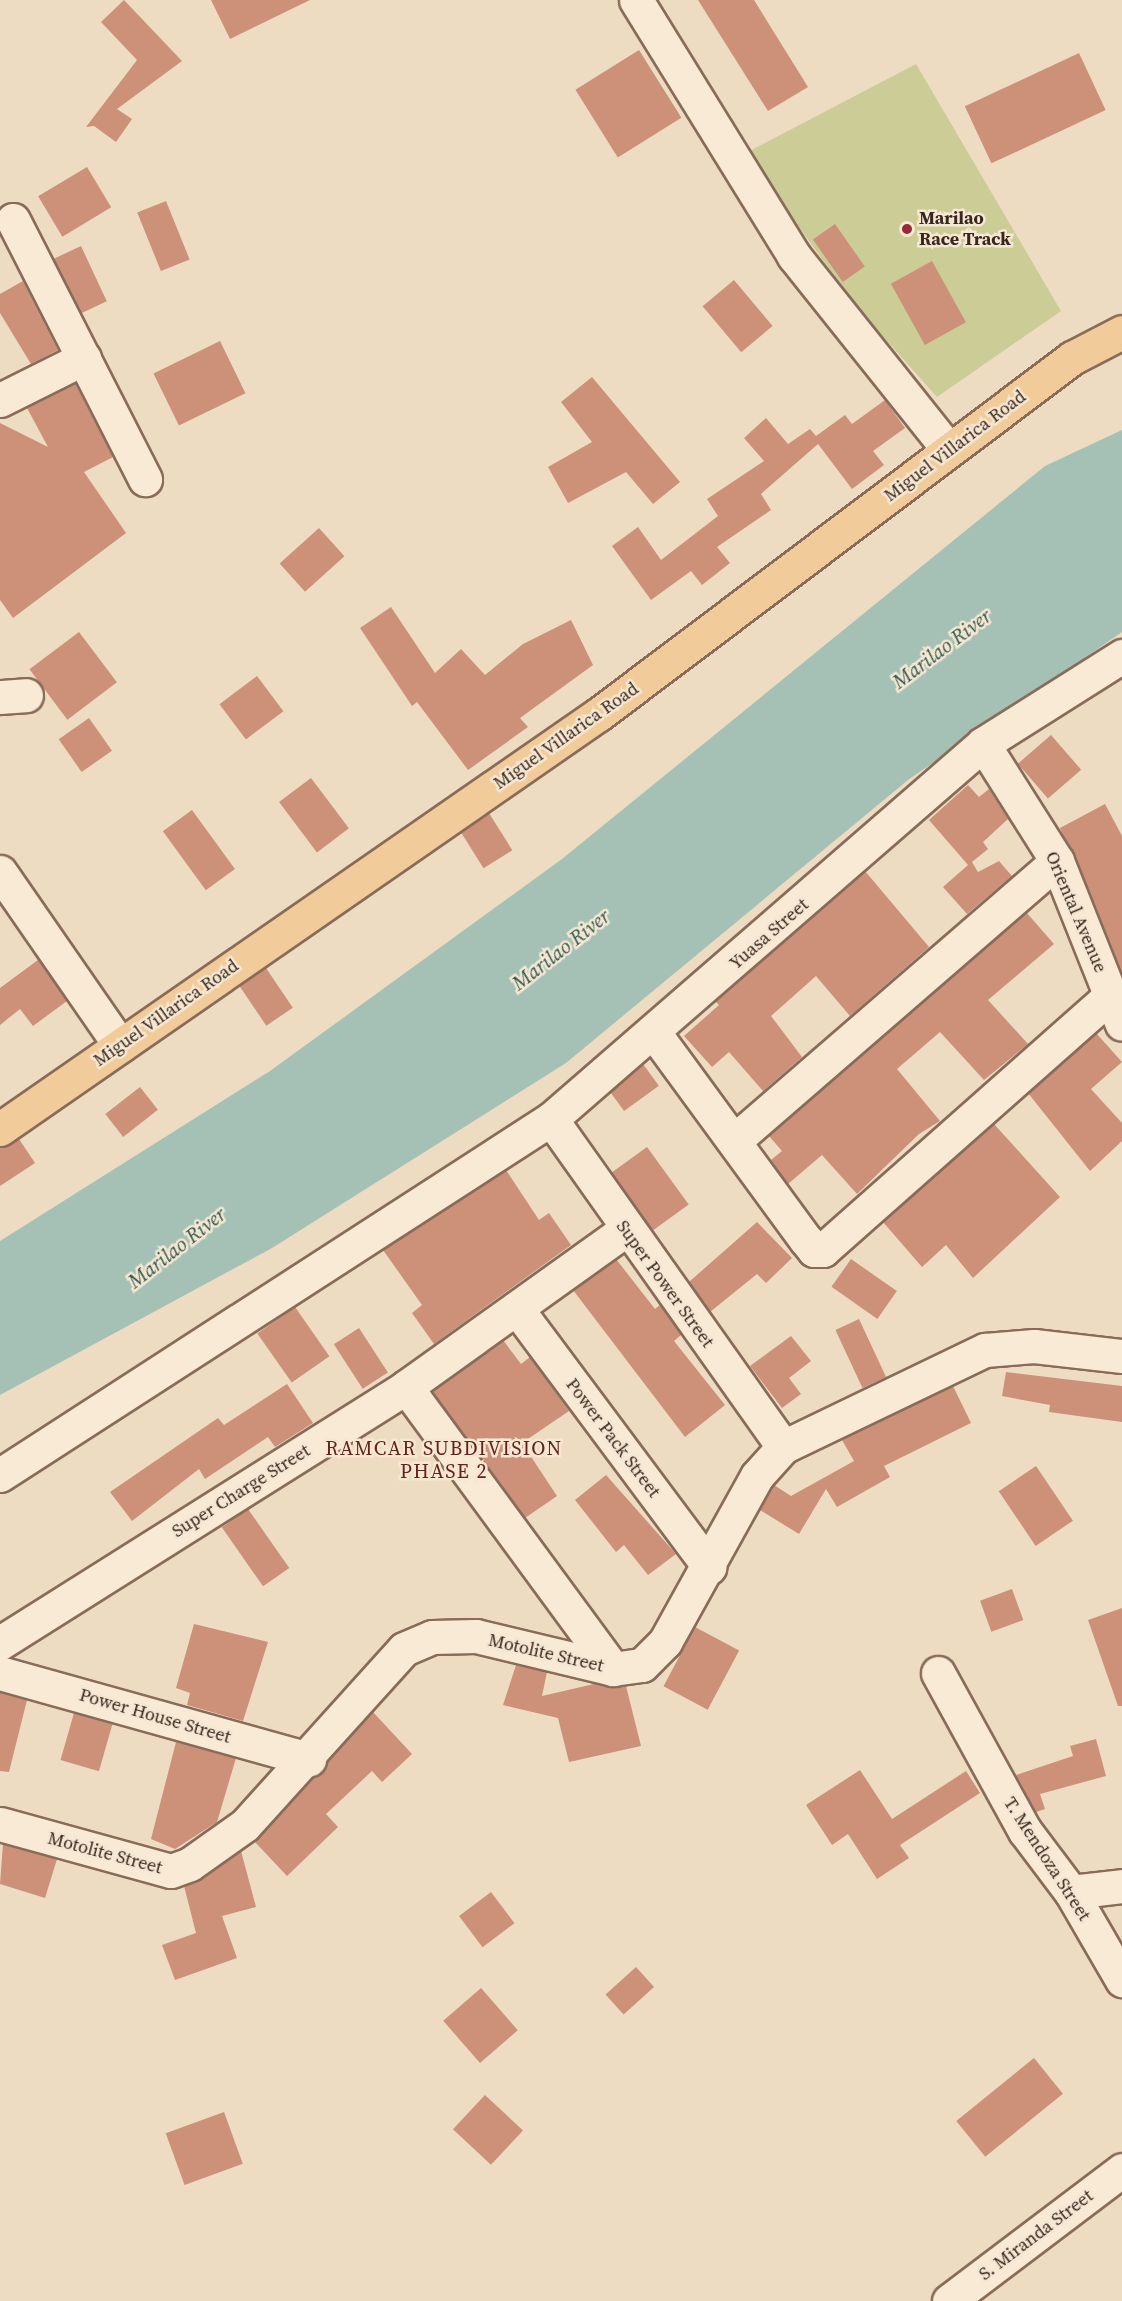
<!DOCTYPE html>
<html>
<head>
<meta charset="utf-8">
<style>
	body { margin:0 }
	#map { position:relative; width:1122px; height:2301px; overflow:hidden; background:#eedcc2; font-family:"Source Serif 4",serif }
	div>[style] { position:absolute }
	.green>* { inset:0; background:#cccc96 }
	.water>* { inset:0; background:#a5c1b5 }
	.building>* { inset:0; background:#cc9178; transform-origin:0 0 }
	.roads { filter:drop-shadow(2px 0 #886c59) drop-shadow(-2px 0 #886c59) drop-shadow(0 2px #886c59) drop-shadow(0 -2px #886c59) }
	.minor>* { height:33px; margin:-16.5px; padding:0 16.5px; transform-origin:16.5px; border-radius:16.5px; background:#f9ead6 }
	.major>* { height:33px; margin:-16.5px; padding:0 16.5px; transform-origin:16.5px; border-radius:16.5px; background:#f1cb9a }
	.dots>* { width:16px; height:16px; translate:-50% -50%; box-sizing:border-box; border:3px solid #f5e7d2; border-radius:50% }
	span { translate:-50% -50%; white-space:nowrap; text-align:center; line-height:1.15; -webkit-text-stroke:5px #f5e7d2; paint-order:stroke }
	.poi-label { font-size:18px; color:#38271e; font-weight:700 }
	.left { translate:0 -50%; text-align:left }
	.street-label { font-size:18px; color:#38271e }
	.water-label { font-size:20px; color:#2d574f; font-style:italic }
	.neighbourhood-label { font-size:20px; color:#64231d; letter-spacing:1.5px }
</style>
</head>
<body>
<div id="map">
	<div class="green">
		<i style="clip-path:polygon(916px 64px,1061px 311px,937px 397px,855px 305px,746px 153px)"></i>
	</div>
	<div class="water">
		<i style="clip-path:polygon(1122px 430px,1122px 632px,908px 780px,566px 1063px,272px 1248px,0 1395px,0 1241px,270px 1071px,562px 859px,1045px 466px)"></i>
	</div>
	<div class="building">
		<i style="clip-path:polygon(124px 0,182px 61px,117px 109px,132px 119px,116px 142px,94px 126px,86px 127px,137px 60px,101px 22px)"></i>
		<i style="clip-path:polygon(211px 0,310px 0,230px 39px)"></i>
		<i style="clip-path:polygon(698px 0,754px 0,808px 87px,768px 111px)"></i>
		<i style="left:639px;top:50px;width:80px;height:75px;rotate:58deg"></i>
		<i style="left:1079px;top:53px;width:63px;height:126px;rotate:65deg"></i>
		<i style="left:87px;top:167px;width:47px;height:57px;rotate:59deg"></i>
		<i style="left:166px;top:201px;width:63px;height:31px;rotate:68deg"></i>
		<i style="left:835px;top:224px;width:52px;height:27px;rotate:55deg"></i>
		<i style="left:81px;top:246px;width:61px;height:30px;rotate:65deg"></i>
		<i style="left:932px;top:261px;width:70px;height:47px;rotate:61deg"></i>
		<i style="left:734px;top:280px;width:60px;height:41px;rotate:50deg"></i>
		<i style="clip-path:polygon(23px 281px,58px 350px,31px 364px,0 313px,0 294px)"></i>
		<i style="left:220px;top:341px;width:58px;height:74px;rotate:64deg"></i>
		<i style="clip-path:polygon(592px 377px,680px 482px,653px 504px,626px 472px,568px 503px,548px 467px,592px 442px,561px 402px)"></i>
		<i style="clip-path:polygon(75px 383px,113px 457px,84px 472px,126px 533px,13px 618px,0 600px,0 423px,48px 447px,27px 408px)"></i>
		<i style="clip-path:polygon(885px 400px,905px 428px,873px 451px,884px 465px,852px 489px,818px 444px,761px 494px,771px 510px,717px 547px,730px 563px,702px 585px,691px 571px,651px 600px,612px 546px,638px 527px,661px 560px,718px 516px,707px 499px,764px 461px,744px 438px,766px 418px,788px 444px,810px 429px,816px 436px,845px 415px,852px 424px)"></i>
		<i style="left:319px;top:528px;width:38px;height:53px;rotate:48deg"></i>
		<i style="clip-path:polygon(391px 607px,435px 673px,461px 649px,485px 675px,523px 644px,571px 620px,593px 665px,520px 718px,528px 727px,468px 770px,417px 702px,412px 706px,360px 628px)"></i>
		<i style="left:79px;top:632px;width:63px;height:62px;rotate:53deg"></i>
		<i style="left:257px;top:676px;width:44px;height:47px;rotate:53deg"></i>
		<i style="left:89px;top:718px;width:40px;height:37px;rotate:55deg"></i>
		<i style="left:1051px;top:735px;width:46px;height:44px;rotate:49deg"></i>
		<i style="left:311px;top:778px;width:63px;height:40px;rotate:53deg"></i>
		<i style="clip-path:polygon(968px 785px,979px 797px,989px 789px,1008px 819px,983px 842px,988px 849px,972px 862px,978px 872px,999px 861px,1012px 876px,967px 914px,943px 887px,968px 865px,929px 820px)"></i>
		<i style="clip-path:polygon(1105px 804px,1122px 836px,1122px 973px,1060px 828px)"></i>
		<i style="left:192px;top:810px;width:73px;height:36px;rotate:54deg"></i>
		<i style="left:489px;top:813px;width:44px;height:34px;rotate:58deg"></i>
		<i style="clip-path:polygon(865px 871px,929px 947px,850px 1016px,816px 976px,771px 1016px,802px 1057px,763px 1091px,729px 1052px,712px 1067px,684px 1036px,719px 1005px,715px 1001px)"></i>
		<i style="clip-path:polygon(1026px 912px,1054px 944px,988px 1000px,1028px 1044px,984px 1080px,940px 1032px,897px 1069px,940px 1121px,919px 1134px,857px 1194px,822px 1155px,788px 1184px,771px 1160px,782px 1151px,769px 1136px)"></i>
		<i style="clip-path:polygon(38px 960px,67px 1001px,33px 1026px,20px 1009px,0 1025px,0 988px)"></i>
		<i style="left:266px;top:968px;width:48px;height:32px;rotate:56deg"></i>
		<i style="clip-path:polygon(1096px 1033px,1122px 1062px,1091px 1089px,1122px 1123px,1122px 1141px,1090px 1171px,1028px 1093px)"></i>
		<i style="left:643px;top:1064px;width:27px;height:43px;rotate:54deg"></i>
		<i style="left:140px;top:1087px;width:29px;height:44px;rotate:52deg"></i>
		<i style="clip-path:polygon(994px 1124px,1060px 1197px,973px 1278px,946px 1245px,922px 1267px,883px 1222px)"></i>
		<i style="clip-path:polygon(19px 1139px,35px 1163px,0 1186px,0 1147px)"></i>
		<i style="left:647px;top:1147px;width:71px;height:44px;rotate:54deg"></i>
		<i style="clip-path:polygon(506px 1170px,539px 1220px,549px 1213px,571px 1245px,434px 1344px,412px 1313px,422px 1305px,383px 1250px)"></i>
		<i style="clip-path:polygon(757px 1222px,792px 1258px,766px 1283px,757px 1274px,710px 1312px,689px 1282px)"></i>
		<i style="clip-path:polygon(616px 1259px,655px 1309px,660px 1305px,681px 1335px,674px 1341px,725px 1405px,685px 1437px,573px 1290px)"></i>
		<i style="left:851px;top:1259px;width:56px;height:34px;rotate:35deg"></i>
		<i style="left:295px;top:1307px;width:60px;height:46px;rotate:55deg"></i>
		<i style="left:859px;top:1319px;width:64px;height:26px;rotate:65deg"></i>
		<i style="left:359px;top:1328px;width:53px;height:30px;rotate:57deg"></i>
		<i style="clip-path:polygon(791px 1336px,811px 1361px,789px 1378px,801px 1394px,782px 1408px,750px 1366px)"></i>
		<i style="clip-path:polygon(503px 1340px,521px 1364px,530px 1357px,569px 1411px,522px 1443px,557px 1496px,525px 1518px,432px 1391px)"></i>
		<i style="clip-path:polygon(1006px 1372px,1122px 1386px,1122px 1422px,1049px 1412px,1050px 1405px,1002px 1396px)"></i>
		<i style="clip-path:polygon(287px 1384px,313px 1423px,275px 1447px,268px 1437px,205px 1479px,199px 1469px,132px 1521px,110px 1492px,218px 1418px,224px 1425px)"></i>
		<i style="clip-path:polygon(953px 1386px,971px 1423px,884px 1466px,890px 1477px,837px 1507px,826px 1489px,799px 1534px,760px 1510px,774px 1485px,791px 1496px,854px 1461px,842px 1440px)"></i>
		<i style="left:1036px;top:1466px;width:66px;height:45px;rotate:56deg"></i>
		<i style="clip-path:polygon(606px 1475px,676px 1554px,648px 1575px,624px 1545px,616px 1552px,575px 1500px)"></i>
		<i style="left:248px;top:1509px;width:72px;height:32px;rotate:55deg"></i>
		<i style="left:1012px;top:1589px;width:33px;height:34px;rotate:70deg"></i>
		<i style="clip-path:polygon(1122px 1608px,1122px 1706px,1118px 1706px,1088px 1620px)"></i>
		<i style="clip-path:polygon(194px 1624px,268px 1642px,243px 1721px,187px 1705px,190px 1693px,176px 1688px)"></i>
		<i style="left:695px;top:1627px;width:50px;height:67px;rotate:28deg"></i>
		<i style="clip-path:polygon(516px 1665px,547px 1672px,542px 1696px,594px 1684px,626px 1686px,641px 1746px,569px 1762px,558px 1718px,503px 1705px)"></i>
		<i style="clip-path:polygon(0 1692px,27px 1700px,9px 1772px,0 1771px)"></i>
		<i style="clip-path:polygon(373px 1712px,412px 1754px,382px 1782px,372px 1771px,326px 1814px,338px 1827px,287px 1876px,254px 1841px)"></i>
		<i style="left:74px;top:1713px;width:40px;height:49px;rotate:16deg"></i>
		<i style="clip-path:polygon(1096px 1739px,1106px 1776px,1040px 1794px,1045px 1809px,1036px 1812px,1016px 1775px,1073px 1756px,1070px 1746px)"></i>
		<i style="clip-path:polygon(176px 1742px,236px 1758px,217px 1822px,175px 1849px,151px 1839px)"></i>
		<i style="clip-path:polygon(860px 1770px,892px 1819px,966px 1771px,980px 1793px,900px 1845px,909px 1858px,877px 1879px,848px 1834px,832px 1845px,806px 1805px)"></i>
		<i style="clip-path:polygon(3px 1844px,57px 1859px,45px 1898px,0 1884px)"></i>
		<i style="clip-path:polygon(241px 1851px,256px 1907px,222px 1916px,237px 1958px,175px 1980px,162px 1945px,196px 1933px,184px 1886px)"></i>
		<i style="left:491px;top:1892px;width:39px;height:40px;rotate:53deg"></i>
		<i style="left:636px;top:1967px;width:27px;height:41px;rotate:48deg"></i>
		<i style="left:481px;top:1988px;width:56px;height:50px;rotate:49deg"></i>
		<i style="left:1034px;top:2058px;width:46px;height:100px;rotate:51deg"></i>
		<i style="left:485px;top:2095px;width:52px;height:47px;rotate:43deg"></i>
		<i style="left:224px;top:2112px;width:55px;height:62px;rotate:70deg"></i>
	</div>
	<div class="roads">
		<div class="minor">
			<i style="left:636px;top:0;width:301px;rotate:58.3deg"></i>
			<i style="left:794px;top:256px;width:248px;rotate:51.4deg"></i>
			<i style="left:13px;top:220px;width:291px;rotate:63deg"></i>
			<i style="left:0;top:400px;width:94px;rotate:-26.6deg"></i>
			<i style="left:0;top:697px;width:26px;rotate:-4deg"></i>
			<i style="left:983px;top:744px;width:138px;rotate:57.7deg"></i>
			<i style="left:1057px;top:861px;width:175px;rotate:68.3deg"></i>
			<i style="left:0;top:872px;width:211px;rotate:55.3deg"></i>
			<i style="left:655px;top:1034px;width:255px;rotate:53.8deg"></i>
			<i style="left:806px;top:1240px;width:13px;rotate:51deg"></i>
			<i style="left:814px;top:1250px;width:9px"></i>
			<i style="left:823px;top:1250px;width:385px;rotate:-41.5deg"></i>
			<i style="left:551px;top:1119px;width:402px;rotate:54.7deg"></i>
			<i style="left:734px;top:1141px;width:427px;rotate:-40.9deg"></i>
			<i style="left:517px;top:1309px;width:322px;rotate:53.3deg"></i>
			<i style="left:406px;top:1387px;width:350px;rotate:53.7deg"></i>
			<i style="left:0;top:1475px;width:656px;rotate:-32.87deg"></i>
			<i style="left:551px;top:1119px;width:572px;rotate:-40.96deg"></i>
			<i style="left:983px;top:744px;width:165px;rotate:-32.3deg"></i>
			<i style="left:0;top:1643px;width:480px;rotate:-32.2deg"></i>
			<i style="left:406px;top:1387px;width:269px;rotate:-35.6deg"></i>
			<i style="left:0;top:1673px;width:321px;rotate:15.6deg"></i>
			<i style="left:938px;top:1673px;width:180px;rotate:61.2deg"></i>
			<i style="left:1025px;top:1831px;width:76px;rotate:53deg"></i>
			<i style="left:1071px;top:1892px;width:102px;rotate:59.9deg"></i>
			<i style="left:0;top:1824px;width:177px;rotate:15.4deg"></i>
			<i style="left:171px;top:1871px;width:20px;rotate:-20deg"></i>
			<i style="left:190px;top:1864px;width:67px;rotate:-35.3deg"></i>
			<i style="left:245px;top:1825px;width:237px;rotate:-47.9deg"></i>
			<i style="left:404px;top:1649px;width:30px;rotate:-23deg"></i>
			<i style="left:432px;top:1637px;width:44px;rotate:-1.3deg"></i>
			<i style="left:476px;top:1636px;width:141px;rotate:13.5deg"></i>
			<i style="left:613px;top:1669px;width:29px;rotate:-8deg"></i>
			<i style="left:642px;top:1665px;width:33px;rotate:-45deg"></i>
			<i style="left:665px;top:1642px;width:190px;rotate:-61deg"></i>
			<i style="left:757px;top:1476px;width:39px;rotate:-48deg"></i>
			<i style="left:783px;top:1447px;width:224px;rotate:-25.7deg"></i>
			<i style="left:985px;top:1350px;width:49px;rotate:-4.7deg"></i>
			<i style="left:1034px;top:1346px;width:89px;rotate:6.5deg"></i>
			<i style="left:1071px;top:1892px;width:51px;rotate:-6.7deg"></i>
			<i style="left:949px;top:2301px;width:217px;rotate:-37.1deg"></i>
		</div>
		<div class="major">
			<i style="left:0;top:1129px;width:729px;rotate:-34.72deg"></i>
			<i style="left:599px;top:714px;width:592px;rotate:-36.97deg"></i>
			<i style="left:1072px;top:358px;width:56px;rotate:-27.5deg"></i>
		</div>
	</div>
	<div class="dots">
		<i style="left:907px;top:229px;background:#972938"></i>
	</div>
	<div class="poi-label">
		<span class="left" style="left:919px;top:229px">Marilao<br>Race Track</span>
	</div>
	<div class="street-label">
		<span style="left:955px;top:446px;rotate:-37deg">Miguel Villarica Road</span>
		<span style="left:566px;top:736px;rotate:-35deg">Miguel Villarica Road</span>
		<span style="left:1076px;top:912px;rotate:67deg">Oriental Avenue</span>
		<span style="left:769px;top:934px;rotate:-41deg">Yuasa Street</span>
		<span style="left:166px;top:1013px;rotate:-35deg">Miguel Villarica Road</span>
		<span style="left:665px;top:1284px;rotate:54deg">Super Power Street</span>
		<span style="left:613px;top:1438px;rotate:53deg">Power Pack Street</span>
		<span style="left:241px;top:1491px;rotate:-32deg">Super Charge Street</span>
		<span style="left:546px;top:1653px;rotate:13deg">Motolite Street</span>
		<span style="left:155px;top:1716px;rotate:16deg">Power House Street</span>
		<span style="left:105px;top:1853px;rotate:15deg">Motolite Street</span>
		<span style="left:1047px;top:1859px;rotate:57deg">T. Mendoza Street</span>
		<span style="left:1036px;top:2235px;rotate:-37deg">S. Miranda Street</span>
	</div>
	<div class="water-label">
		<span style="left:942px;top:649px;rotate:-37deg">Marilao River</span>
		<span style="left:561px;top:950px;rotate:-38deg">Marilao River</span>
		<span style="left:177px;top:1248px;rotate:-38deg">Marilao River</span>
	</div>
	<div class="neighbourhood-label">
		<span style="left:444px;top:1460px">RAMCAR SUBDIVISION<br>PHASE 2</span>
	</div>
</div>
</body>
</html>
